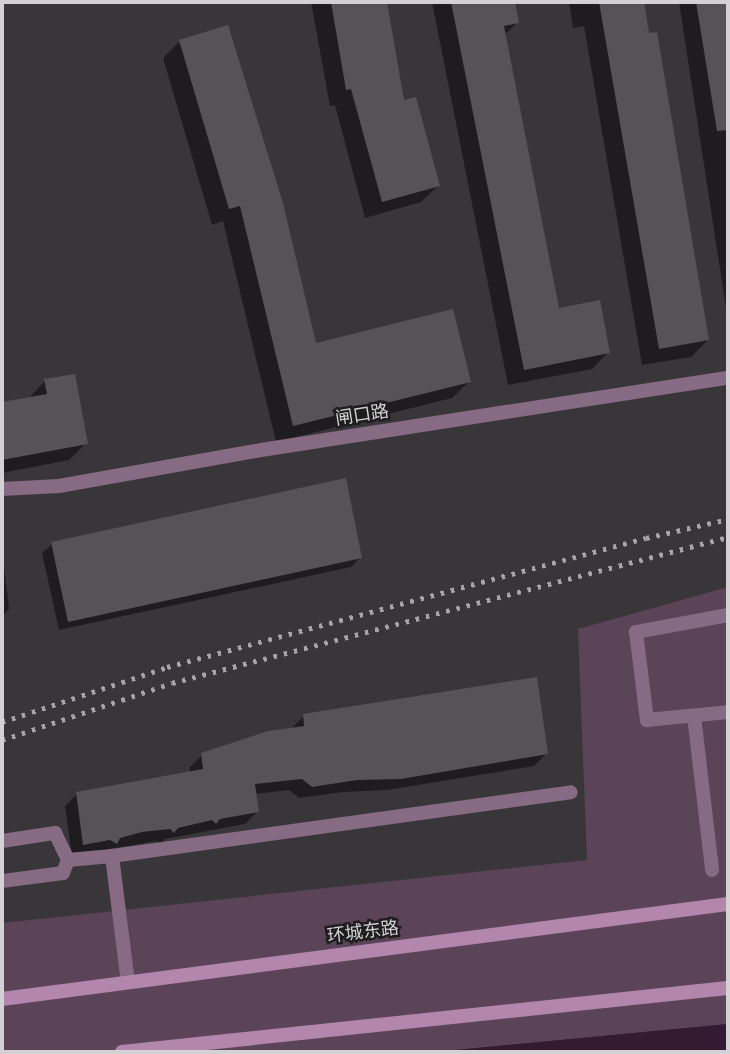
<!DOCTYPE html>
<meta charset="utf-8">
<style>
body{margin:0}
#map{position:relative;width:730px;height:1054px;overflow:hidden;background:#393639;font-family:"Nunito Sans","Noto Sans SC",sans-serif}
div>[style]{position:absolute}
.green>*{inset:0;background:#5b4358}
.water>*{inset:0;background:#341b31}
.shadow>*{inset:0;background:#0007}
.building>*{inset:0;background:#565356}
.lane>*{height:14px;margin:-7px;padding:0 7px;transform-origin:7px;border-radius:7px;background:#876a83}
.street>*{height:14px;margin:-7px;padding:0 7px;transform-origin:7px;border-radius:7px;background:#876a83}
.secondary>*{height:14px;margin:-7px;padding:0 7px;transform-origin:7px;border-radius:7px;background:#b386ad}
.rail>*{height:5px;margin-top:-2.5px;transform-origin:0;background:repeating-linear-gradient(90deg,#a6a4a6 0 3.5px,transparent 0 10.5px)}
span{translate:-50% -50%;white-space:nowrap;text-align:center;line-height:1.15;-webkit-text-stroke:5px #1f1e1f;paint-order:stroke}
.street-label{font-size:18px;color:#d3d1d3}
.frame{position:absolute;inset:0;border:4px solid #d3d1d3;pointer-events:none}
</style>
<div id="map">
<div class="green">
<i style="clip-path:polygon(728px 587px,728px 1024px,435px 1052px,2px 1052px,2px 923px,587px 860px,578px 629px)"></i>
</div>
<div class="water">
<i style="clip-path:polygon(728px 1024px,728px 1052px,435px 1052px)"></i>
</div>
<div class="shadow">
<i style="clip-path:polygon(311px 2px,385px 2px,403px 102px,438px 186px,421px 202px,365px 218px,335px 105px,330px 106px)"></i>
<i style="clip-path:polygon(432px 2px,513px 2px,517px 23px,504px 35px,557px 310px,608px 352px,592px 369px,508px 385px)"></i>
<i style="clip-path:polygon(569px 2px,642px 2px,708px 340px,691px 357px,642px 365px,584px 26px,573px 28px)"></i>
<i style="clip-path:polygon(679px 2px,728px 2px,728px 321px)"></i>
<i style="clip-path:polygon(179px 42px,315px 345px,469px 382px,452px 398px,276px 442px,223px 221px,212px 225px,163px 58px)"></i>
<i style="clip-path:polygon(45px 381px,86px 443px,69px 460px,2px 473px,2px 404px,28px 399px)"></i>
<i style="clip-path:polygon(52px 544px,361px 557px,351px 567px,59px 630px,42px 553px)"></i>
<i style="clip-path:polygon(2px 550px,9px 609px,2px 616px)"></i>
<i style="clip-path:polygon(304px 716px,546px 754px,534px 766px,387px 790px,343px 792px,299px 798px,289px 790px,255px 794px,257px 812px,245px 824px,165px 839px,160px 844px,157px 841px,109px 849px,103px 855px,72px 856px,65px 806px,77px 794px,190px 773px,190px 767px,202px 755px,292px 728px)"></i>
</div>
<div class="building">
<i style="clip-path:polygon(331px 2px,387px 2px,404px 100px,416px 97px,440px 186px,382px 202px,351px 89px,346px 90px)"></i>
<i style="clip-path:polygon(451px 2px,515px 2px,519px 23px,504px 26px,559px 308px,600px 300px,610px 353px,524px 370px)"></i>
<i style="clip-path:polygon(599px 2px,644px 2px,649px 33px,657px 32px,709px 340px,659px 349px)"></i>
<i style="clip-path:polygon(696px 2px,728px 2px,728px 130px,717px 131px)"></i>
<i style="clip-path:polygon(228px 25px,283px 203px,316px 343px,453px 309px,471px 382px,293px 426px,240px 206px,229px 209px,179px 40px)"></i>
<i style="clip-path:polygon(75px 374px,88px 444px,2px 460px,2px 402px,47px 394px,44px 379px)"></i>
<i style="clip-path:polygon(346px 478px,362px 558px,68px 622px,51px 542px)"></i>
<i style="clip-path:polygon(537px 677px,548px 754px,401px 779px,357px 780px,312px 787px,302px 779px,255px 784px,259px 812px,220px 819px,216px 824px,212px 820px,178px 828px,174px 833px,170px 829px,142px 832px,120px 838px,117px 844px,110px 840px,83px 845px,76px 792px,203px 769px,201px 753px,268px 731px,304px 726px,303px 714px)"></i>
</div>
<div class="lane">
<i style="left:2px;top:841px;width:54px;rotate:-8.6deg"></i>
<i style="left:55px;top:833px;width:30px;rotate:64deg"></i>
<i style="left:68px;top:860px;width:14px;rotate:111deg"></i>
<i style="left:63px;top:873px;width:62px;rotate:172.5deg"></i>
<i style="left:112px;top:856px;width:463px;rotate:-7.9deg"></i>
<i style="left:68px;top:860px;width:44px;rotate:-5.2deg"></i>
<i style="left:112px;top:856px;width:127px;rotate:82.8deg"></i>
</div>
<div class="street">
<i style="left:2px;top:489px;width:57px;rotate:-3deg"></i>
<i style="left:59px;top:486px;width:205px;rotate:-10.1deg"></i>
<i style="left:261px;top:450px;width:473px;rotate:-8.8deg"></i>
<i style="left:728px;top:615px;width:94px;rotate:169.5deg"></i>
<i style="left:636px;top:632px;width:89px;rotate:82.9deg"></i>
<i style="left:647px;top:720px;width:81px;rotate:-5.6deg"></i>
<i style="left:694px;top:716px;width:155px;rotate:83.3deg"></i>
</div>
<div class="secondary">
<i style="left:2px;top:999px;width:732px;rotate:-7.46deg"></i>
<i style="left:122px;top:1052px;width:609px;rotate:-6.03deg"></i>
</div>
<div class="rail">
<i style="left:2px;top:722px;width:174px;rotate:-18.4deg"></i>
<i style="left:167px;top:667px;width:496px;rotate:-15.1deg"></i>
<i style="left:646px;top:538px;width:84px;rotate:-13deg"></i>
<i style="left:2px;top:740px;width:179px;rotate:-18.5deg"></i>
<i style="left:172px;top:683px;width:575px;rotate:-14.71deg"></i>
</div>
<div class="street-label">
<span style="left:362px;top:415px;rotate:-9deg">闸口路</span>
<span style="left:363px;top:932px;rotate:-7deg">环城东路</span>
</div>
<div class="frame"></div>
</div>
